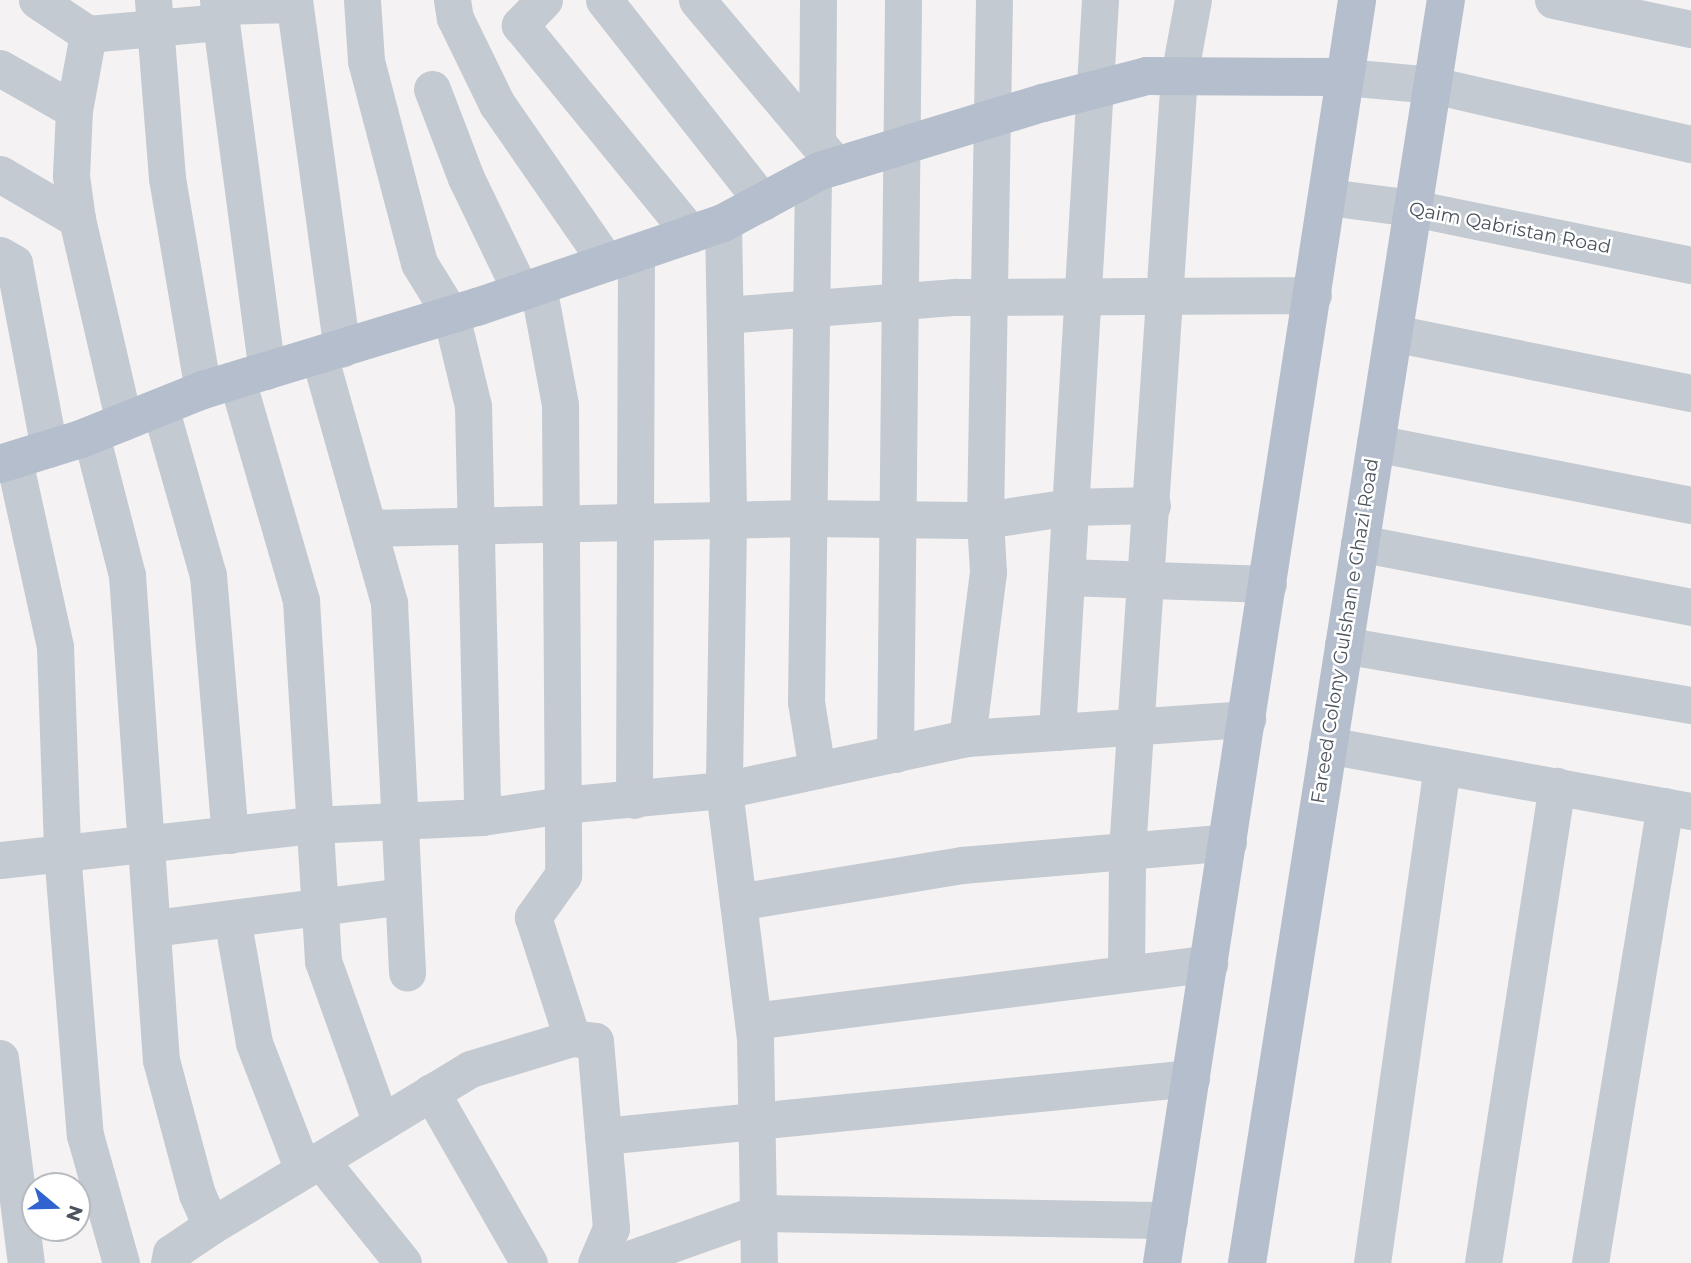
<!DOCTYPE html>
<style>
body{margin:0}
#map{position:relative;width:1691px;height:1263px;overflow:hidden;background:#f4f2f2;font-family:Montserrat,sans-serif}
div>[style]{position:absolute}
.minor>*{height:37px;margin:-18.5px;padding:0 18.5px;transform-origin:18.5px;border-radius:18.5px;background:#c4cad1}
.major>*{height:38px;margin:-19px;padding:0 19px;transform-origin:19px;border-radius:19px;background:#b5becc}
span{translate:-50% -50%;white-space:nowrap;text-align:center;line-height:1.15;-webkit-text-stroke:5px #fff;paint-order:stroke}
.street-label{font-size:19px;color:#4c535d}
.north{position:absolute;left:21px;top:1172px;width:70px;height:70px;box-sizing:border-box;background:#fff;border:2px solid #b7babe;border-radius:50%;rotate:109deg;font-size:19px;font-weight:700;line-height:28px;text-align:center;color:#4c535d}
.north::after{content:'';display:block;margin:auto;width:24px;height:32px;background:#3063cf;clip-path:polygon(50% 0,100% 100%,50% 72%,0 100%)}
</style>
<div id="map">
<div class="minor">
<i style="left:37px;top:0;width:61px;rotate:33.7deg"></i>
<i style="left:88px;top:34px;width:134px;rotate:-5.2deg"></i>
<i style="left:153px;top:0;width:179px;rotate:85.5deg"></i>
<i style="left:167px;top:178px;width:215px;rotate:80.4deg"></i>
<i style="left:218px;top:0;width:374px;rotate:82.5deg"></i>
<i style="left:294px;top:0;width:352px;rotate:82.2deg"></i>
<i style="left:362px;top:0;width:61px;rotate:86.2deg"></i>
<i style="left:366px;top:61px;width:209px;rotate:75.3deg"></i>
<i style="left:419px;top:263px;width:61px;rotate:58.4deg"></i>
<i style="left:451px;top:315px;width:94px;rotate:76.4deg"></i>
<i style="left:473px;top:406px;width:411px;rotate:88.7deg"></i>
<i style="left:452px;top:0;width:18px;rotate:81deg"></i>
<i style="left:455px;top:18px;width:96px;rotate:64deg"></i>
<i style="left:497px;top:104px;width:193px;rotate:55.3deg"></i>
<i style="left:544px;top:0;width:35px;rotate:134deg"></i>
<i style="left:520px;top:25px;width:270px;rotate:50.7deg"></i>
<i style="left:604px;top:0;width:257px;rotate:51.8deg"></i>
<i style="left:697px;top:0;width:217px;rotate:49.9deg"></i>
<i style="left:1553px;top:0;width:141px;rotate:11.9deg"></i>
<i style="left:219px;top:6px;width:75px;rotate:-1.5deg"></i>
<i style="left:88px;top:34px;width:77px;rotate:100.4deg"></i>
<i style="left:74px;top:110px;width:66px;rotate:92.6deg"></i>
<i style="left:71px;top:176px;width:43px;rotate:82.1deg"></i>
<i style="left:77px;top:219px;width:208px;rotate:77deg"></i>
<i style="left:0;top:68px;width:85px;rotate:29.6deg"></i>
<i style="left:1345px;top:77px;width:88px;rotate:5.2deg"></i>
<i style="left:1433px;top:85px;width:265px;rotate:12.9deg"></i>
<i style="left:432px;top:89px;width:95px;rotate:69.1deg"></i>
<i style="left:466px;top:178px;width:127px;rotate:64.2deg"></i>
<i style="left:817px;top:142px;width:142px;rotate:-89.6deg"></i>
<i style="left:0;top:174px;width:89px;rotate:30.3deg"></i>
<i style="left:813px;top:175px;width:527px;rotate:90.76deg"></i>
<i style="left:806px;top:702px;width:69px;rotate:80.8deg"></i>
<i style="left:1328px;top:197px;width:86px;rotate:7.4deg"></i>
<i style="left:1413px;top:208px;width:284px;rotate:11.6deg"></i>
<i style="left:723px;top:223px;width:300px;rotate:89deg"></i>
<i style="left:728px;top:523px;width:267px;rotate:90.9deg"></i>
<i style="left:724px;top:790px;width:251px;rotate:82.9deg"></i>
<i style="left:755px;top:1039px;width:224px;rotate:89deg"></i>
<i style="left:0;top:255px;width:16px;rotate:30deg"></i>
<i style="left:14px;top:263px;width:189px;rotate:79.3deg"></i>
<i style="left:538px;top:286px;width:121px;rotate:79.5deg"></i>
<i style="left:560px;top:405px;width:470px;rotate:89.6deg"></i>
<i style="left:563px;top:875px;width:52px;rotate:125.5deg"></i>
<i style="left:533px;top:917px;width:127px;rotate:72.1deg"></i>
<i style="left:572px;top:1038px;width:23px;rotate:7deg"></i>
<i style="left:595px;top:1041px;width:188px;rotate:85.1deg"></i>
<i style="left:611px;top:1228px;width:38px;rotate:113deg"></i>
<i style="left:725px;top:315px;width:231px;rotate:-4.5deg"></i>
<i style="left:955px;top:297px;width:358px;rotate:-0.3deg"></i>
<i style="left:1393px;top:333px;width:304px;rotate:11.4deg"></i>
<i style="left:319px;top:355px;width:258px;rotate:74.2deg"></i>
<i style="left:389px;top:603px;width:370px;rotate:87.2deg"></i>
<i style="left:237px;top:380px;width:230px;rotate:73.8deg"></i>
<i style="left:301px;top:601px;width:361px;rotate:86.5deg"></i>
<i style="left:323px;top:961px;width:172px;rotate:70.3deg"></i>
<i style="left:160px;top:407px;width:175px;rotate:74.1deg"></i>
<i style="left:208px;top:575px;width:261px;rotate:85.2deg"></i>
<i style="left:91px;top:435px;width:145px;rotate:75.6deg"></i>
<i style="left:127px;top:575px;width:486px;rotate:86deg"></i>
<i style="left:161px;top:1060px;width:139px;rotate:75deg"></i>
<i style="left:197px;top:1194px;width:35px;rotate:66deg"></i>
<i style="left:1375px;top:443px;width:322px;rotate:11.1deg"></i>
<i style="left:14px;top:460px;width:191px;rotate:77.6deg"></i>
<i style="left:55px;top:647px;width:205px;rotate:88deg"></i>
<i style="left:62px;top:852px;width:284px;rotate:85.4deg"></i>
<i style="left:85px;top:1135px;width:133px;rotate:74.3deg"></i>
<i style="left:368px;top:528px;width:441px;rotate:-1.3deg"></i>
<i style="left:809px;top:518px;width:176px;rotate:0.7deg"></i>
<i style="left:985px;top:520px;width:86px;rotate:-8.7deg"></i>
<i style="left:1070px;top:507px;width:82px;rotate:-1.4deg"></i>
<i style="left:1359px;top:543px;width:338px;rotate:10.9deg"></i>
<i style="left:1066px;top:577px;width:202px;rotate:2deg"></i>
<i style="left:1343px;top:645px;width:353px;rotate:9.8deg"></i>
<i style="left:1057px;top:732px;width:733px;rotate:-86.64deg"></i>
<i style="left:967px;top:738px;width:167px;rotate:-82.8deg"></i>
<i style="left:988px;top:572px;width:52px;rotate:-93.3deg"></i>
<i style="left:985px;top:520px;width:520px;rotate:-89.01deg"></i>
<i style="left:1327px;top:745px;width:370px;rotate:10.3deg"></i>
<i style="left:895px;top:754px;width:754px;rotate:-89.39deg"></i>
<i style="left:634px;top:800px;width:547px;rotate:-89.79deg"></i>
<i style="left:0;top:860px;width:314px;rotate:-6.4deg"></i>
<i style="left:312px;top:825px;width:170px;rotate:-2.7deg"></i>
<i style="left:482px;top:817px;width:81px;rotate:-8.5deg"></i>
<i style="left:562px;top:805px;width:163px;rotate:-5.3deg"></i>
<i style="left:724px;top:790px;width:249px;rotate:-12.1deg"></i>
<i style="left:967px;top:738px;width:281px;rotate:-3.9deg"></i>
<i style="left:738px;top:902px;width:227px;rotate:-9.4deg"></i>
<i style="left:962px;top:865px;width:267px;rotate:-4.9deg"></i>
<i style="left:232px;top:918px;width:127px;rotate:80deg"></i>
<i style="left:254px;top:1043px;width:136px;rotate:68.9deg"></i>
<i style="left:154px;top:928px;width:251px;rotate:-7.3deg"></i>
<i style="left:1126px;top:973px;width:123px;rotate:-89.5deg"></i>
<i style="left:1127px;top:850px;width:776px;rotate:-86.16deg"></i>
<i style="left:1179px;top:76px;width:77px;rotate:-79.6deg"></i>
<i style="left:753px;top:1021px;width:460px;rotate:-7.2deg"></i>
<i style="left:0;top:1058px;width:207px;rotate:82.8deg"></i>
<i style="left:431px;top:1092px;width:197px;rotate:60.2deg"></i>
<i style="left:603px;top:1136px;width:591px;rotate:-5.63deg"></i>
<i style="left:320px;top:1160px;width:132px;rotate:51.1deg"></i>
<i style="left:169px;top:1263px;width:10px;rotate:-79deg"></i>
<i style="left:171px;top:1253px;width:48px;rotate:-34deg"></i>
<i style="left:211px;top:1226px;width:303px;rotate:-31.2deg"></i>
<i style="left:470px;top:1069px;width:107px;rotate:-16.9deg"></i>
<i style="left:618px;top:1263px;width:150px;rotate:-19.5deg"></i>
<i style="left:759px;top:1213px;width:410px;rotate:1deg"></i>
<i style="left:1372px;top:1263px;width:502px;rotate:-81.98deg"></i>
<i style="left:1483px;top:1263px;width:483px;rotate:-81.2deg"></i>
<i style="left:1590px;top:1263px;width:463px;rotate:-80.7deg"></i>
</div>
<div class="major">
<i style="left:0;top:464px;width:85px;rotate:-17.2deg"></i>
<i style="left:81px;top:439px;width:131px;rotate:-21.9deg"></i>
<i style="left:203px;top:390px;width:286px;rotate:-16.9deg"></i>
<i style="left:477px;top:307px;width:226px;rotate:-18.8deg"></i>
<i style="left:691px;top:234px;width:34px;rotate:-19deg"></i>
<i style="left:723px;top:223px;width:110px;rotate:-28.2deg"></i>
<i style="left:820px;top:171px;width:233px;rotate:-17deg"></i>
<i style="left:1043px;top:103px;width:107px;rotate:-14.6deg"></i>
<i style="left:1147px;top:76px;width:198px;rotate:0.3deg"></i>
<i style="left:1162px;top:1263px;width:1278px;rotate:-81.22deg"></i>
<i style="left:1247px;top:1263px;width:1279px;rotate:-81.05deg"></i>
</div>
<div class="street-label">
<span style="left:1510px;top:228px;rotate:11deg">Qaim Qabristan Road</span>
<span style="left:1345px;top:631px;rotate:-81deg">Fareed Colony Gulshan e Ghazi Road</span>
</div>
<div class="north">N</div>
</div>
